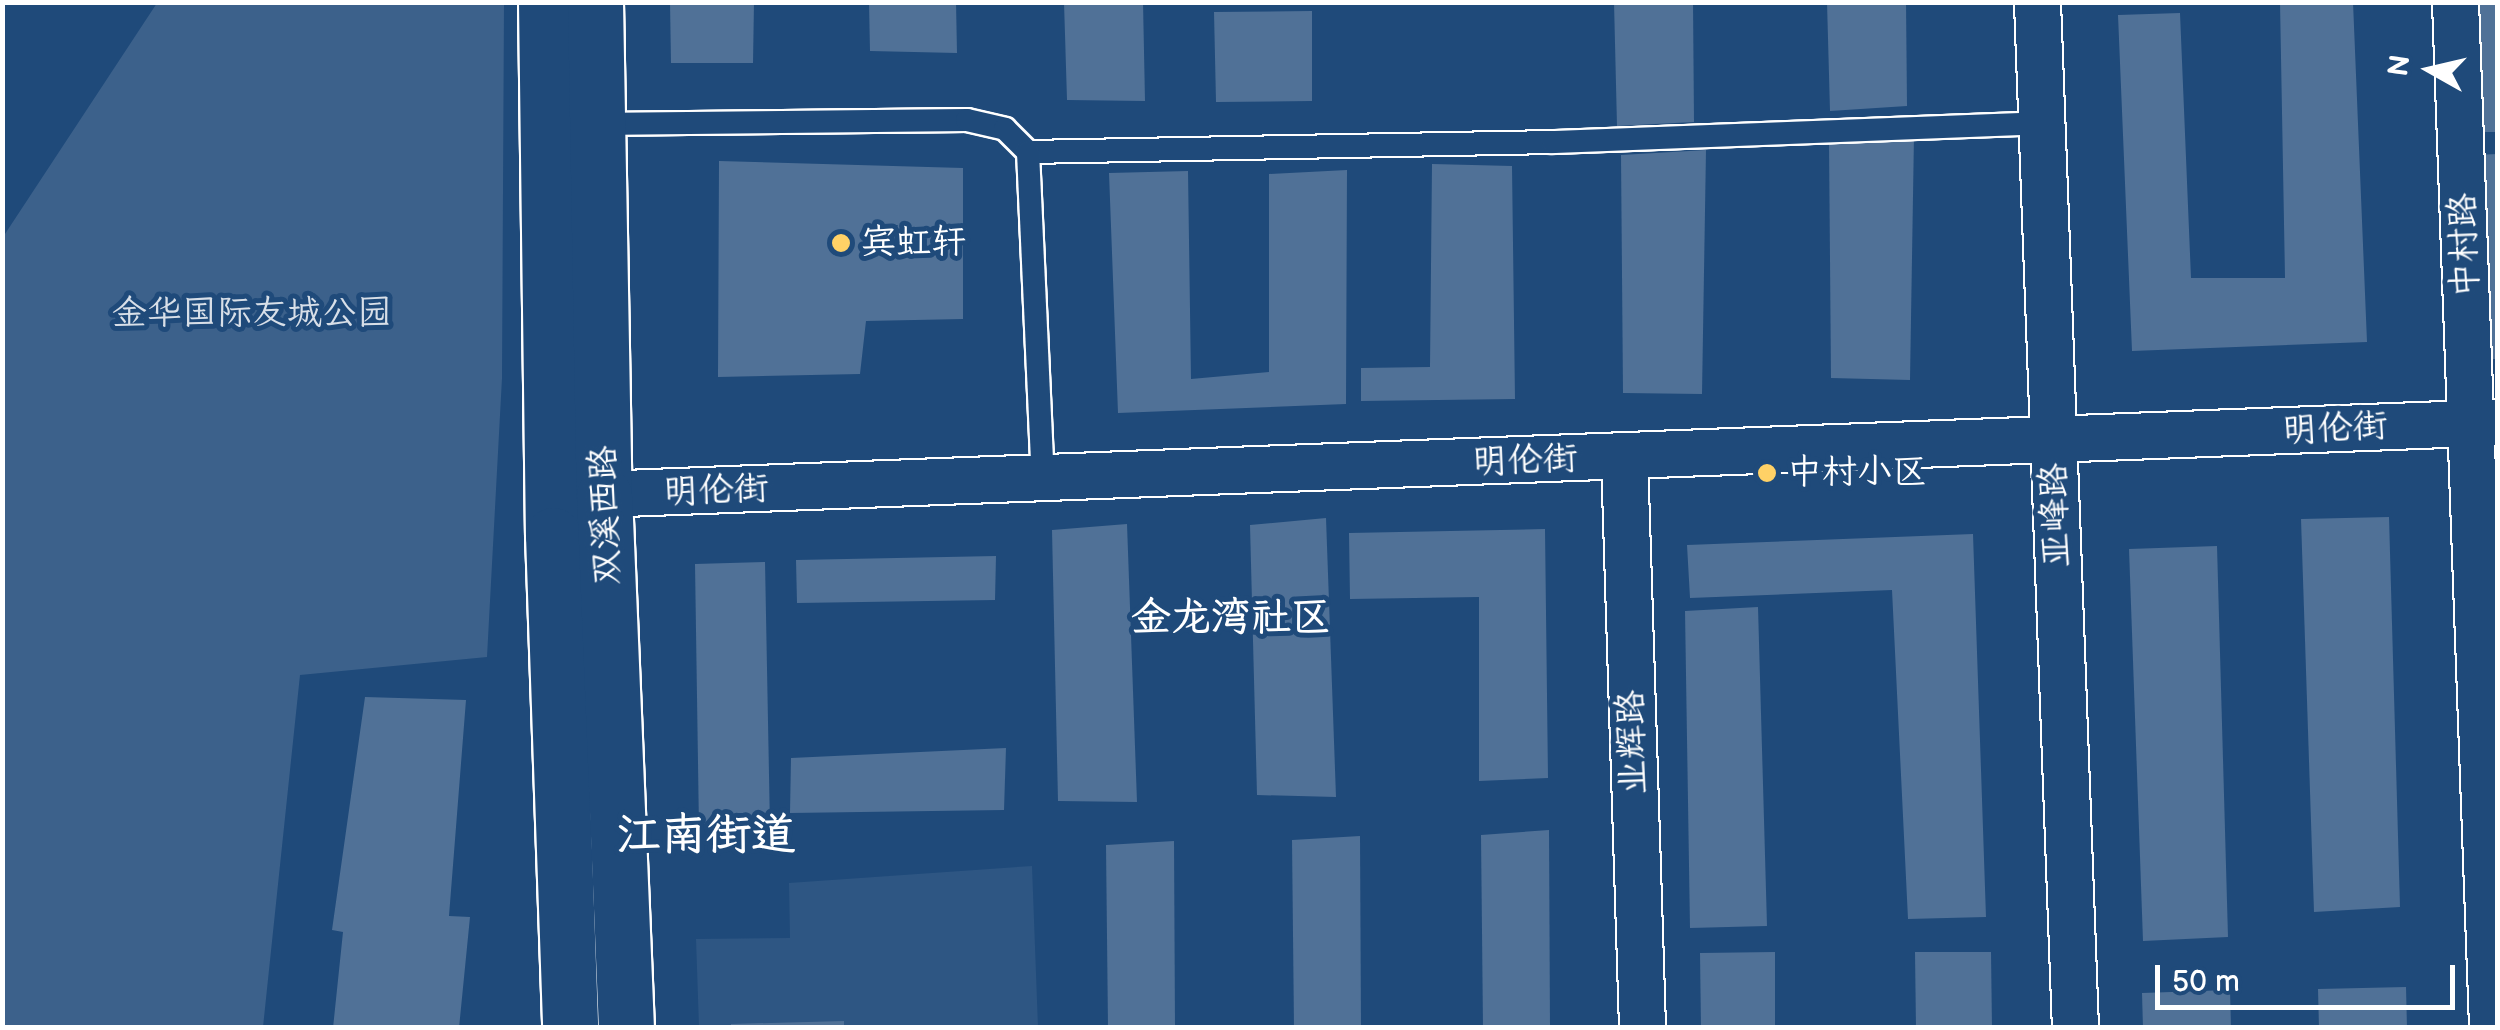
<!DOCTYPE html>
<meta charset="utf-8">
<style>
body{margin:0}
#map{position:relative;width:2500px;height:1030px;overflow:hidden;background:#1f4a7a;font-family:"Balsamiq Sans","LXGW WenKai TC",sans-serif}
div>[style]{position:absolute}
.built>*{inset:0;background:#2e5683}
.green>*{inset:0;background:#3c618b}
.building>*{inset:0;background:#507197}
.roads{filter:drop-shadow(2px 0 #fff) drop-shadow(-2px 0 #fff) drop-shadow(0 2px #fff) drop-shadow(0 -2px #fff)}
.lane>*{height:22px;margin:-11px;padding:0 11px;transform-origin:11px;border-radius:11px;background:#1f4a7a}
.street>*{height:45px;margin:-22.5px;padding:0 22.5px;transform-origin:22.5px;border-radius:22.5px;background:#1f4a7a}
.secondary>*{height:55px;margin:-27.5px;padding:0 27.5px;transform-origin:27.5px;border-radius:27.5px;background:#1f4a7a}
.dots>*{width:28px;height:28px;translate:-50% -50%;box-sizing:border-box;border:5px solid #1f4a7a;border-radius:50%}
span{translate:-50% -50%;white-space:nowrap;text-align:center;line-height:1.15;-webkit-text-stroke:10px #1f4a7a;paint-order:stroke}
.poi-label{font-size:35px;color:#fff}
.left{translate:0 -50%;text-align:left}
.street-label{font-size:35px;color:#fff}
.park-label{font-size:35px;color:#d8dfe8}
.quarter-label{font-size:40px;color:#fff;font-weight:700}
.district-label{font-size:45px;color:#fff;font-weight:700}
.frame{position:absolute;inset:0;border:5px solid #fff;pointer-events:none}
.north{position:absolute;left:2380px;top:20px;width:100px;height:100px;-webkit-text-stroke:8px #1f4a7a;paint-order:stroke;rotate:278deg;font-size:28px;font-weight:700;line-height:40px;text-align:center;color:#fff}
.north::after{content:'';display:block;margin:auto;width:35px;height:45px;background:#fff;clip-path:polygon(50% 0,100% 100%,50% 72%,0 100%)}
.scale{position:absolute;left:2155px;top:965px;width:300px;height:45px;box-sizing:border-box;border:5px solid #fff;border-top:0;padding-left:12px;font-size:30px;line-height:35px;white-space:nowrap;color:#fff;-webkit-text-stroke:8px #1f4a7a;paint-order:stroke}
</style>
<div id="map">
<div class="built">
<i style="clip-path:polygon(1032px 866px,1038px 1027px,699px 1027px,696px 939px,790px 938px,789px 883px)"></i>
</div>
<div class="green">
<i style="clip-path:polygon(157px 3px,504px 3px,502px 378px,487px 657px,300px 675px,263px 1027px,3px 1027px,3px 237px)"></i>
</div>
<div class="building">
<i style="clip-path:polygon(670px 2px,754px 2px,753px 63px,671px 63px)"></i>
<i style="clip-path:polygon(869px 2px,956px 2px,957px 53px,870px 51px)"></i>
<i style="clip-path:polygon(1064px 2px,1143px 2px,1145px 101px,1067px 100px)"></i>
<i style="clip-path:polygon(1614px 2px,1693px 2px,1694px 122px,1617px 126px)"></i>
<i style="clip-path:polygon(1827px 2px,1906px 2px,1907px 106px,1830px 111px)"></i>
<i style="clip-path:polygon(2280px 2px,2353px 2px,2367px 342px,2132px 351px,2118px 15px,2180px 13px,2191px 278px,2285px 278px)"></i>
<i style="clip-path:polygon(2467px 2px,2498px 2px,2498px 132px,2476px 132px)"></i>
<i style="clip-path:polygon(1312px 11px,1312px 101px,1216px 102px,1214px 12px)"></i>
<i style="clip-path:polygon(1914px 135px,1910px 380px,1831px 378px,1829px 140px)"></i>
<i style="clip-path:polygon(1706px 150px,1702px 394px,1623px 393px,1621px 155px)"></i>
<i style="clip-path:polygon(2498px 154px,2498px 359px,2479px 359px,2474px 155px)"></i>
<i style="clip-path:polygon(719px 161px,963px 168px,963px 319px,866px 321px,860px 374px,718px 377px)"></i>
<i style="clip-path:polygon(1432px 164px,1512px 166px,1515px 399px,1361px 401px,1361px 368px,1430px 367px)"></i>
<i style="clip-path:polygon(1347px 170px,1346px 404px,1118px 413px,1109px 173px,1188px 171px,1191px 379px,1269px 372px,1269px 174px)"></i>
<i style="clip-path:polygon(2389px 517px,2400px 907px,2314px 912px,2301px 519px)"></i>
<i style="clip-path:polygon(1326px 518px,1336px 797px,1257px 795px,1250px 525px)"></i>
<i style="clip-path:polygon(1127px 524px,1137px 802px,1058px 801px,1052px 530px)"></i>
<i style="clip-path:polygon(1545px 529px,1548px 778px,1479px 781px,1479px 597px,1350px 599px,1349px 533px)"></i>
<i style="clip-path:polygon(1973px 534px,1986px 917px,1908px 919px,1892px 590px,1690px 598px,1687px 545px)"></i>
<i style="clip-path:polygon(2217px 546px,2228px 937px,2143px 941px,2129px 549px)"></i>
<i style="clip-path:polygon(996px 556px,995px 600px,797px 603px,796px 560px)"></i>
<i style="clip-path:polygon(765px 562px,770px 828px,699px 829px,695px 564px)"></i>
<i style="clip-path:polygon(1758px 607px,1767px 926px,1690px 928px,1685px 611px)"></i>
<i style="clip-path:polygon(365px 697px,466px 700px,449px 916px,470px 917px,459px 1028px,333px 1028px,343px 932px,332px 930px)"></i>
<i style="clip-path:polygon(1006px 748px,1004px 810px,790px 813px,791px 758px)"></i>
<i style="clip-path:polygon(1549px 830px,1550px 1028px,1483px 1028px,1481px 835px)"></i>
<i style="clip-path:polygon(1360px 836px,1361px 1028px,1294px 1028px,1292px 840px)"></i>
<i style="clip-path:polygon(1174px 841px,1175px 1028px,1108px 1028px,1106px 845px)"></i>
<i style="clip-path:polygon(1775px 952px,1775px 1028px,1701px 1028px,1700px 953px)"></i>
<i style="clip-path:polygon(1915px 952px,1991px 952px,1992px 1028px,1916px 1028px)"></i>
<i style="clip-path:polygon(2406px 987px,2407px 1028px,2319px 1028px,2318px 989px)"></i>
<i style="clip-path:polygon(2230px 990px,2231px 1028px,2143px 1028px,2142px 993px)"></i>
<i style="clip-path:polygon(844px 1021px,844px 1028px,731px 1028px,731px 1024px)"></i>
</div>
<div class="roads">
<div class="lane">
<i style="left:596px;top:124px;width:371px;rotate:-0.6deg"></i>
<i style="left:967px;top:120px;width:39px;rotate:13deg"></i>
<i style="left:1005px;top:129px;width:33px;rotate:45deg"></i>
<i style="left:1028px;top:152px;width:525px;rotate:-1.09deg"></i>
<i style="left:1553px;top:142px;width:489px;rotate:-2.2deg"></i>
<i style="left:1028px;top:152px;width:327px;rotate:87.4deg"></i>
</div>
<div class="street">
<i style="left:2037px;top:2px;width:1027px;rotate:87.88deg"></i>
<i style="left:2455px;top:2px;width:1027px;rotate:87.93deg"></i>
<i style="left:1624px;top:457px;width:571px;rotate:88.19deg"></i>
<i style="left:571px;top:495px;width:1928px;rotate:-2.17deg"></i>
</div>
<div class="secondary">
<i style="left:546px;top:2px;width:533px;rotate:89.25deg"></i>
<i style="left:553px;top:535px;width:493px;rotate:88deg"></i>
<i style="left:595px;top:2px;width:493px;rotate:89deg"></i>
<i style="left:604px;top:495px;width:533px;rotate:87.64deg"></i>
</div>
</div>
<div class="dots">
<i style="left:841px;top:243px;background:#ffd166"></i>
<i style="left:1767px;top:473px;background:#ffd166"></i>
</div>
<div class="poi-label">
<span class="left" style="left:861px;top:243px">宾虹轩</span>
<span class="left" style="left:1787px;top:473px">中村小区</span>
</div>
<div class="street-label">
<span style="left:2465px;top:245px;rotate:-92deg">中村路</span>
<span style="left:2335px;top:429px;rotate:-3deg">明伦街</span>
<span style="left:1525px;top:461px;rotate:-2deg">明伦街</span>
<span style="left:716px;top:491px;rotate:-2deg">明伦街</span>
<span style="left:606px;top:515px;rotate:-92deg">双溪西路</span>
<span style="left:2056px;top:515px;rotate:-92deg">亚峰路</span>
<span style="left:1633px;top:742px;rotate:-92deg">业辉路</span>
</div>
<div class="park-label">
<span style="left:252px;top:314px">金华国际友城公园</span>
</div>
<div class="quarter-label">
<span style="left:1231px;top:618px">金龙湾社区</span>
</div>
<div class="district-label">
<span style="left:706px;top:836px">江南街道</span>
</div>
<div class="frame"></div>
<div class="north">N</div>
<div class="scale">50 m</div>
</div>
